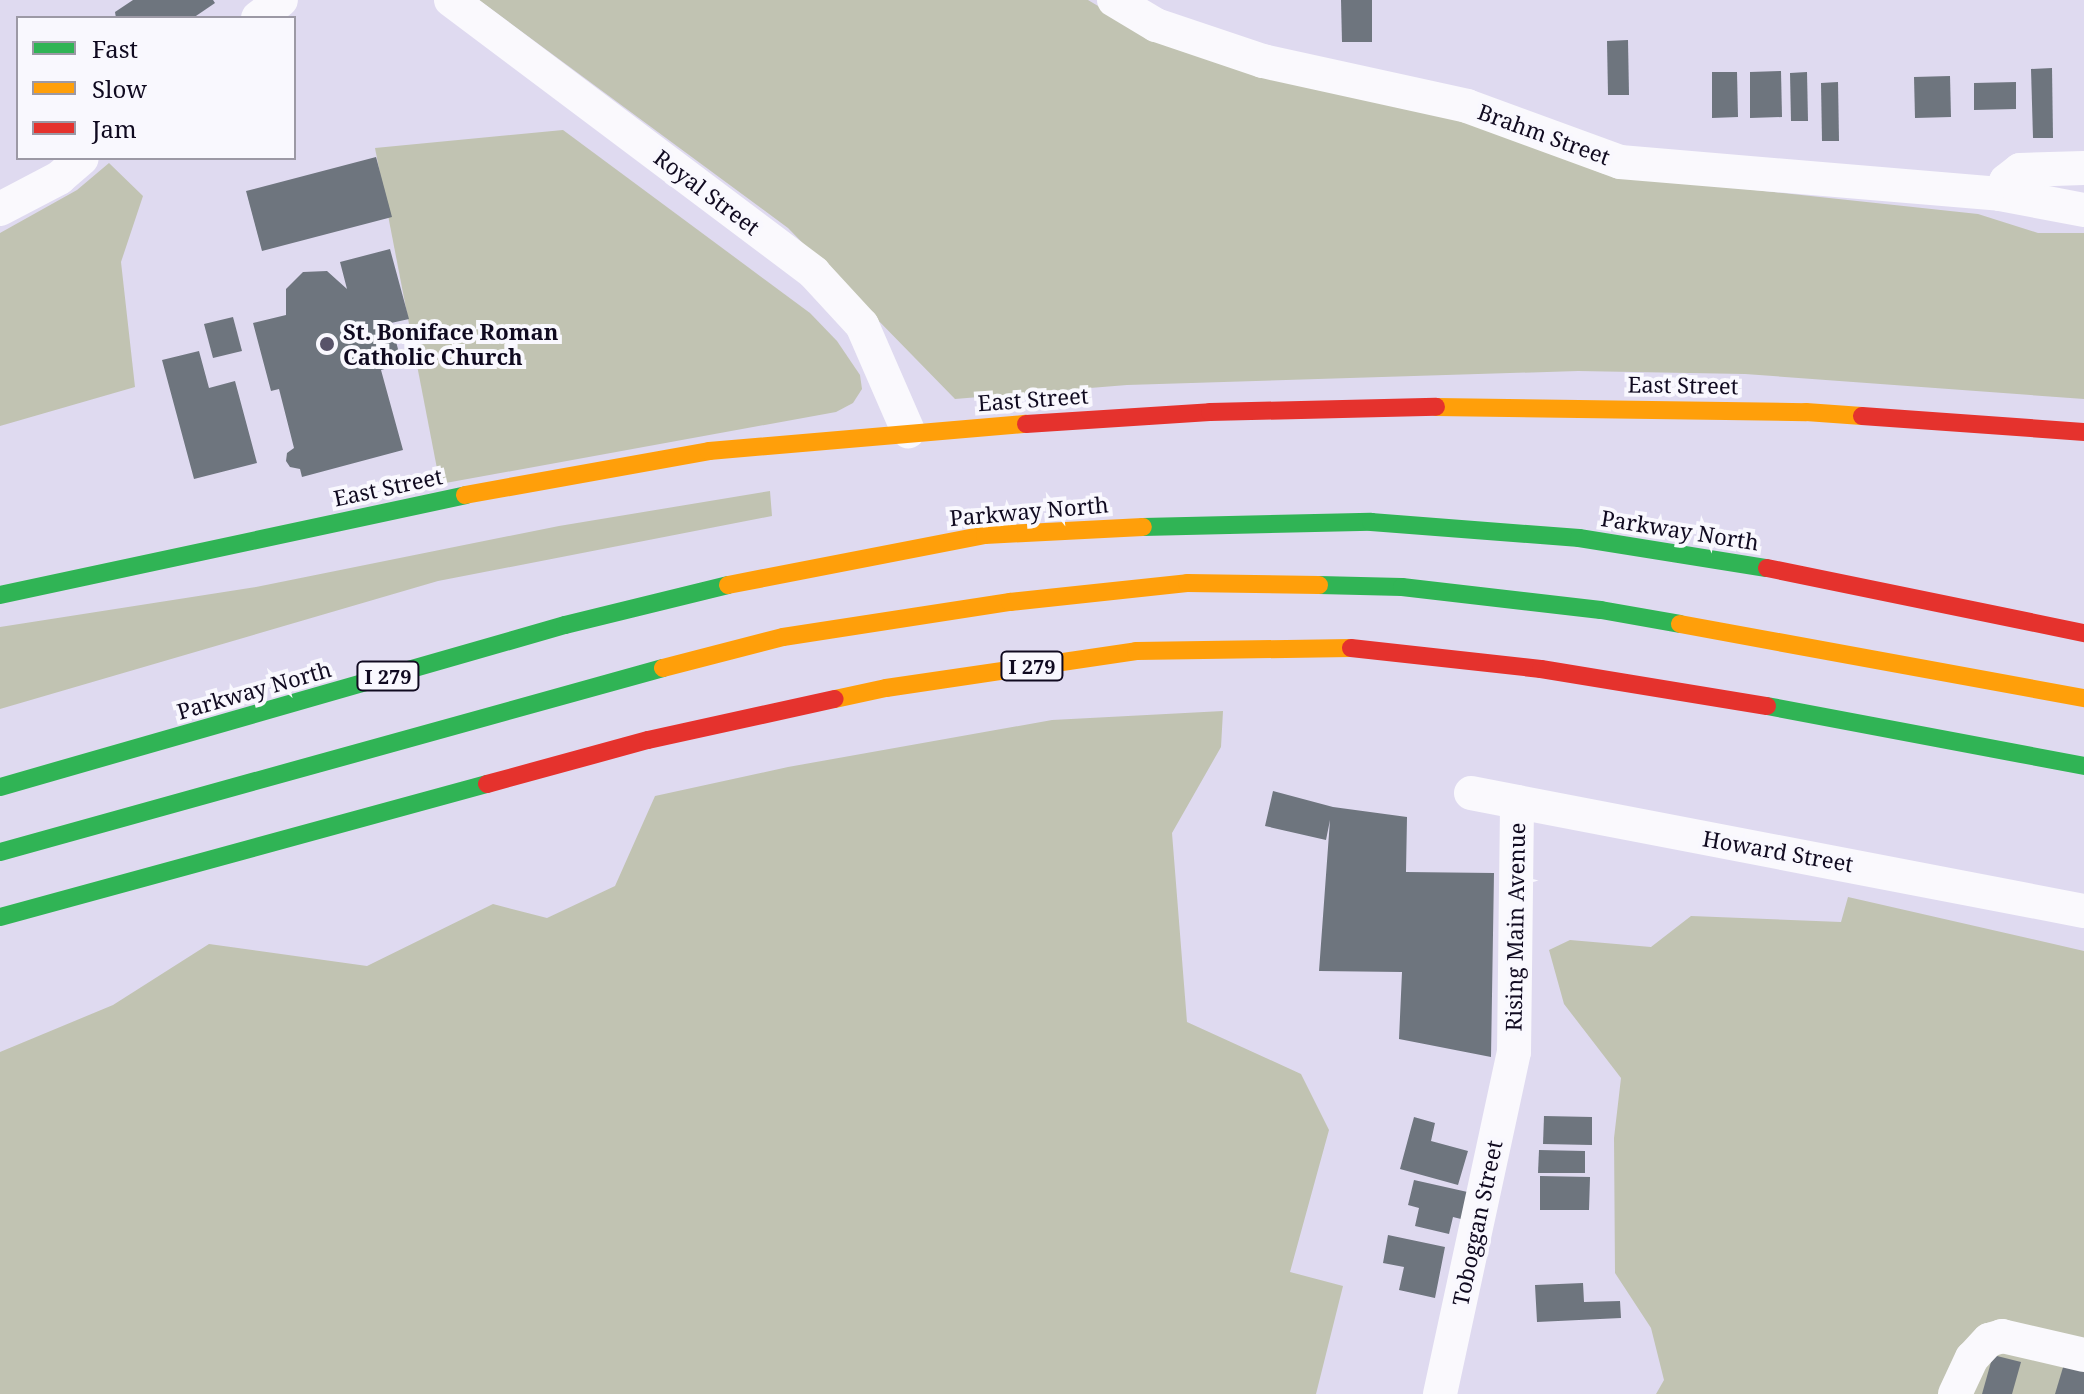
<!DOCTYPE html>
<style>
body{margin:0}
#map{position:relative;width:2084px;height:1394px;overflow:hidden;background:#dfdaf0;font-family:"Noto Serif",serif}
div>[style]{position:absolute}
.green>*{inset:0;background:#c1c3b2}
.building>*{inset:0;background:#6e757e}
.street>*{height:34px;margin:-17px;padding:0 17px;transform-origin:17px;border-radius:17px;background:#faf9fd}
.fast>*{height:18px;margin:-9px;padding:0 9px;transform-origin:9px;border-radius:9px;background:#30b455}
.slow>*{height:18px;margin:-9px;padding:0 9px;transform-origin:9px;border-radius:9px;background:#ff9f0a}
.jam>*{height:18px;margin:-9px;padding:0 9px;transform-origin:9px;border-radius:9px;background:#e5322d}
.dots>*{width:22px;height:22px;translate:-50% -50%;box-sizing:border-box;border:4px solid #f9f8fe;border-radius:50%}
span{translate:-50% -50%;white-space:nowrap;text-align:center;line-height:1.15;-webkit-text-stroke:8px #f9f8fe;paint-order:stroke}
.shield-label span{padding:2px 6px;background:#f9f8fe;border:2px solid;border-radius:6px;-webkit-text-stroke-width:0}
.shield-label{font-size:20px;color:#100a20;font-weight:700}
.street-label{font-size:22px;color:#100a20}
.poi-label{font-size:22px;color:#100a20;font-weight:700}
.left{translate:0 -50%;text-align:left}
.legend{position:absolute;left:16px;top:16px;width:280px;height:144px;box-sizing:border-box;background:#f9f8fe;border:2px solid #9c99a5;margin:0;padding:10px 14px;list-style:none;font-size:24px;color:#100a20}
.legend li{display:flex;align-items:center;gap:16px;height:40px}
.legend b{width:40px;border:2px solid #9c99a5}
</style>
<div id="map">
<div class="green">
<i style="clip-path:polygon(479px 0,1088px 0,1150px 37px,1468px 121px,1604px 174px,1978px 214px,2038px 233px,2084px 233px,2084px 399px,1745px 374px,1578px 371px,1127px 385px,955px 399px,788px 228px)"></i>
<i style="clip-path:polygon(563px 130px,810px 313px,837px 341px,860px 375px,862px 389px,853px 403px,836px 412px,440px 484px,375px 148px)"></i>
<i style="clip-path:polygon(109px 163px,143px 196px,121px 262px,135px 387px,0 426px,0 233px,77px 190px)"></i>
<i style="clip-path:polygon(770px 491px,772px 516px,438px 581px,0 709px,0 627px,256px 587px,559px 526px)"></i>
<i style="clip-path:polygon(1223px 711px,1221px 747px,1172px 833px,1187px 1022px,1301px 1074px,1329px 1130px,1290px 1272px,1343px 1286px,1316px 1394px,0 1394px,0 1052px,113px 1005px,209px 944px,367px 966px,493px 904px,547px 918px,615px 886px,655px 796px,788px 767px,1052px 720px)"></i>
<i style="clip-path:polygon(1848px 897px,2084px 951px,2084px 1394px,1656px 1394px,1664px 1380px,1651px 1328px,1615px 1273px,1614px 1138px,1621px 1078px,1564px 1004px,1549px 950px,1570px 940px,1651px 947px,1691px 916px,1841px 922px)"></i>
</div>
<div class="building">
<i style="clip-path:polygon(133px 0,213px 0,215px 3px,193px 18px,116px 18px,115px 12px)"></i>
<i style="clip-path:polygon(1341px 0,1372px 0,1372px 42px,1342px 42px)"></i>
<i style="clip-path:polygon(1628px 40px,1629px 95px,1608px 95px,1607px 41px)"></i>
<i style="clip-path:polygon(2052px 68px,2053px 138px,2033px 138px,2031px 69px)"></i>
<i style="clip-path:polygon(1781px 71px,1782px 117px,1750px 118px,1750px 72px)"></i>
<i style="clip-path:polygon(1712px 72px,1737px 72px,1738px 117px,1712px 118px)"></i>
<i style="clip-path:polygon(1807px 72px,1808px 121px,1791px 121px,1790px 73px)"></i>
<i style="clip-path:polygon(1950px 76px,1951px 117px,1915px 118px,1914px 77px)"></i>
<i style="clip-path:polygon(1838px 82px,1839px 141px,1822px 141px,1821px 83px)"></i>
<i style="clip-path:polygon(2016px 82px,2016px 109px,1974px 110px,1974px 83px)"></i>
<i style="clip-path:polygon(376px 157px,392px 217px,262px 251px,246px 191px)"></i>
<i style="clip-path:polygon(390px 249px,409px 319px,391px 323px,402px 364px,381px 370px,403px 450px,302px 477px,300px 469px,290px 467px,286px 461px,287px 453px,294px 448px,279px 389px,271px 391px,253px 323px,286px 315px,286px 289px,303px 272px,327px 271px,347px 289px,340px 262px)"></i>
<i style="clip-path:polygon(233px 317px,242px 351px,213px 358px,204px 324px)"></i>
<i style="clip-path:polygon(199px 351px,209px 388px,235px 381px,257px 463px,194px 479px,162px 360px)"></i>
<i style="clip-path:polygon(1273px 791px,1333px 807px,1407px 817px,1406px 872px,1494px 873px,1491px 1057px,1399px 1039px,1402px 972px,1319px 971px,1330px 820px,1326px 840px,1265px 826px)"></i>
<i style="clip-path:polygon(1544px 1116px,1592px 1117px,1592px 1145px,1543px 1144px)"></i>
<i style="clip-path:polygon(1414px 1117px,1435px 1123px,1431px 1141px,1468px 1151px,1458px 1185px,1400px 1169px)"></i>
<i style="clip-path:polygon(1539px 1150px,1585px 1151px,1585px 1173px,1538px 1173px)"></i>
<i style="clip-path:polygon(1540px 1176px,1590px 1177px,1589px 1210px,1540px 1210px)"></i>
<i style="clip-path:polygon(1414px 1180px,1472px 1193px,1465px 1220px,1453px 1217px,1449px 1234px,1415px 1226px,1419px 1208px,1408px 1205px)"></i>
<i style="clip-path:polygon(1388px 1235px,1445px 1247px,1435px 1298px,1399px 1290px,1404px 1267px,1383px 1263px)"></i>
<i style="clip-path:polygon(1583px 1283px,1584px 1302px,1620px 1301px,1621px 1318px,1537px 1322px,1535px 1285px)"></i>
<i style="clip-path:polygon(1993px 1355px,2021px 1362px,2012px 1394px,1982px 1394px)"></i>
<i style="clip-path:polygon(2064px 1364px,2084px 1369px,2084px 1394px,2055px 1394px)"></i>
</div>
<div class="street">
<i style="left:451px;top:0;width:454px;rotate:36.9deg"></i>
<i style="left:814px;top:273px;width:71px;rotate:47.3deg"></i>
<i style="left:862px;top:325px;width:116px;rotate:66.5deg"></i>
<i style="left:1114px;top:0;width:49px;rotate:30.8deg"></i>
<i style="left:1156px;top:25px;width:113px;rotate:18.6deg"></i>
<i style="left:1263px;top:61px;width:209px;rotate:12.4deg"></i>
<i style="left:1467px;top:106px;width:163px;rotate:20.1deg"></i>
<i style="left:1620px;top:162px;width:381px;rotate:4.8deg"></i>
<i style="left:2000px;top:194px;width:86px;rotate:10.8deg"></i>
<i style="left:258px;top:18px;width:29px;rotate:-38deg"></i>
<i style="left:2000px;top:194px;width:14px;rotate:-65deg"></i>
<i style="left:2006px;top:181px;width:18px;rotate:-38deg"></i>
<i style="left:2020px;top:170px;width:64px;rotate:-1.8deg"></i>
<i style="left:0;top:209px;width:67px;rotate:-27.7deg"></i>
<i style="left:59px;top:178px;width:30px;rotate:-41deg"></i>
<i style="left:1471px;top:793px;width:624px;rotate:10.9deg"></i>
<i style="left:1440px;top:1394px;width:350px;rotate:-77.8deg"></i>
<i style="left:1514px;top:1052px;width:250px;rotate:-89.3deg"></i>
<i style="left:1955px;top:1394px;width:40px;rotate:-65deg"></i>
<i style="left:1972px;top:1358px;width:25px;rotate:-47deg"></i>
<i style="left:1989px;top:1340px;width:14px;rotate:-17deg"></i>
<i style="left:2002px;top:1336px;width:84px;rotate:13deg"></i>
</div>
<div class="fast">
<i style="left:1143px;top:527px;width:228px;rotate:-1.3deg"></i>
<i style="left:1371px;top:522px;width:209px;rotate:4.4deg"></i>
<i style="left:1579px;top:538px;width:190px;rotate:9.1deg"></i>
<i style="left:1319px;top:585px;width:83px;rotate:1.4deg"></i>
<i style="left:1402px;top:587px;width:200px;rotate:6.6deg"></i>
<i style="left:1601px;top:610px;width:80px;rotate:10deg"></i>
<i style="left:0;top:595px;width:476px;rotate:-12.1deg"></i>
<i style="left:1767px;top:706px;width:323px;rotate:10.7deg"></i>
<i style="left:0;top:787px;width:588px;rotate:-16deg"></i>
<i style="left:565px;top:625px;width:168px;rotate:-13.8deg"></i>
<i style="left:0;top:852px;width:688px;rotate:-15.51deg"></i>
<i style="left:0;top:917px;width:505px;rotate:-15.28deg"></i>
</div>
<div class="slow">
<i style="left:1436px;top:407px;width:370px;rotate:0.8deg"></i>
<i style="left:1806px;top:412px;width:56px;rotate:4.1deg"></i>
<i style="left:465px;top:495px;width:248px;rotate:-10.2deg"></i>
<i style="left:709px;top:451px;width:318px;rotate:-4.9deg"></i>
<i style="left:728px;top:585px;width:262px;rotate:-11deg"></i>
<i style="left:985px;top:535px;width:158px;rotate:-2.9deg"></i>
<i style="left:1680px;top:624px;width:411px;rotate:10.4deg"></i>
<i style="left:663px;top:668px;width:124px;rotate:-14.5deg"></i>
<i style="left:783px;top:637px;width:230px;rotate:-8.8deg"></i>
<i style="left:1010px;top:602px;width:178px;rotate:-6.1deg"></i>
<i style="left:1187px;top:583px;width:132px;rotate:0.9deg"></i>
<i style="left:835px;top:699px;width:52px;rotate:-12.2deg"></i>
<i style="left:886px;top:688px;width:253px;rotate:-8.4deg"></i>
<i style="left:1136px;top:651px;width:215px;rotate:-0.8deg"></i>
</div>
<div class="jam">
<i style="left:1862px;top:416px;width:223px;rotate:4.1deg"></i>
<i style="left:1026px;top:424px;width:184px;rotate:-3.7deg"></i>
<i style="left:1210px;top:412px;width:226px;rotate:-1.3deg"></i>
<i style="left:1767px;top:568px;width:324px;rotate:11.6deg"></i>
<i style="left:1351px;top:648px;width:191px;rotate:6.3deg"></i>
<i style="left:1541px;top:669px;width:229px;rotate:9.3deg"></i>
<i style="left:487px;top:784px;width:167px;rotate:-15.3deg"></i>
<i style="left:648px;top:740px;width:191px;rotate:-12.4deg"></i>
</div>
<div class="dots">
<i style="left:327px;top:344px;background:#585369"></i>
</div>
<div class="shield-label">
<span style="left:1032px;top:666px">I 279</span>
<span style="left:388px;top:676px">I 279</span>
</div>
<div class="street-label">
<span style="left:1544px;top:134px;rotate:20deg">Brahm Street</span>
<span style="left:707px;top:192px;rotate:37deg">Royal Street</span>
<span style="left:1683px;top:385px;rotate:1deg">East Street</span>
<span style="left:1033px;top:399px;rotate:-4deg">East Street</span>
<span style="left:388px;top:487px;rotate:-12deg">East Street</span>
<span style="left:1029px;top:511px;rotate:-5deg">Parkway North</span>
<span style="left:1680px;top:530px;rotate:9deg">Parkway North</span>
<span style="left:254px;top:690px;rotate:-16deg">Parkway North</span>
<span style="left:1778px;top:851px;rotate:10deg">Howard Street</span>
<span style="left:1515px;top:927px;rotate:-89deg">Rising Main Avenue</span>
<span style="left:1477px;top:1223px;rotate:-78deg">Toboggan Street</span>
</div>
<div class="poi-label">
<span class="left" style="left:343px;top:344px">St. Boniface Roman<br>Catholic Church</span>
</div>
<ul class="legend">
<li><b style="height:10px;background:#30b455"></b>Fast</li>
<li><b style="height:10px;background:#ff9f0a"></b>Slow</li>
<li><b style="height:10px;background:#e5322d"></b>Jam</li>
</ul>
</div>
